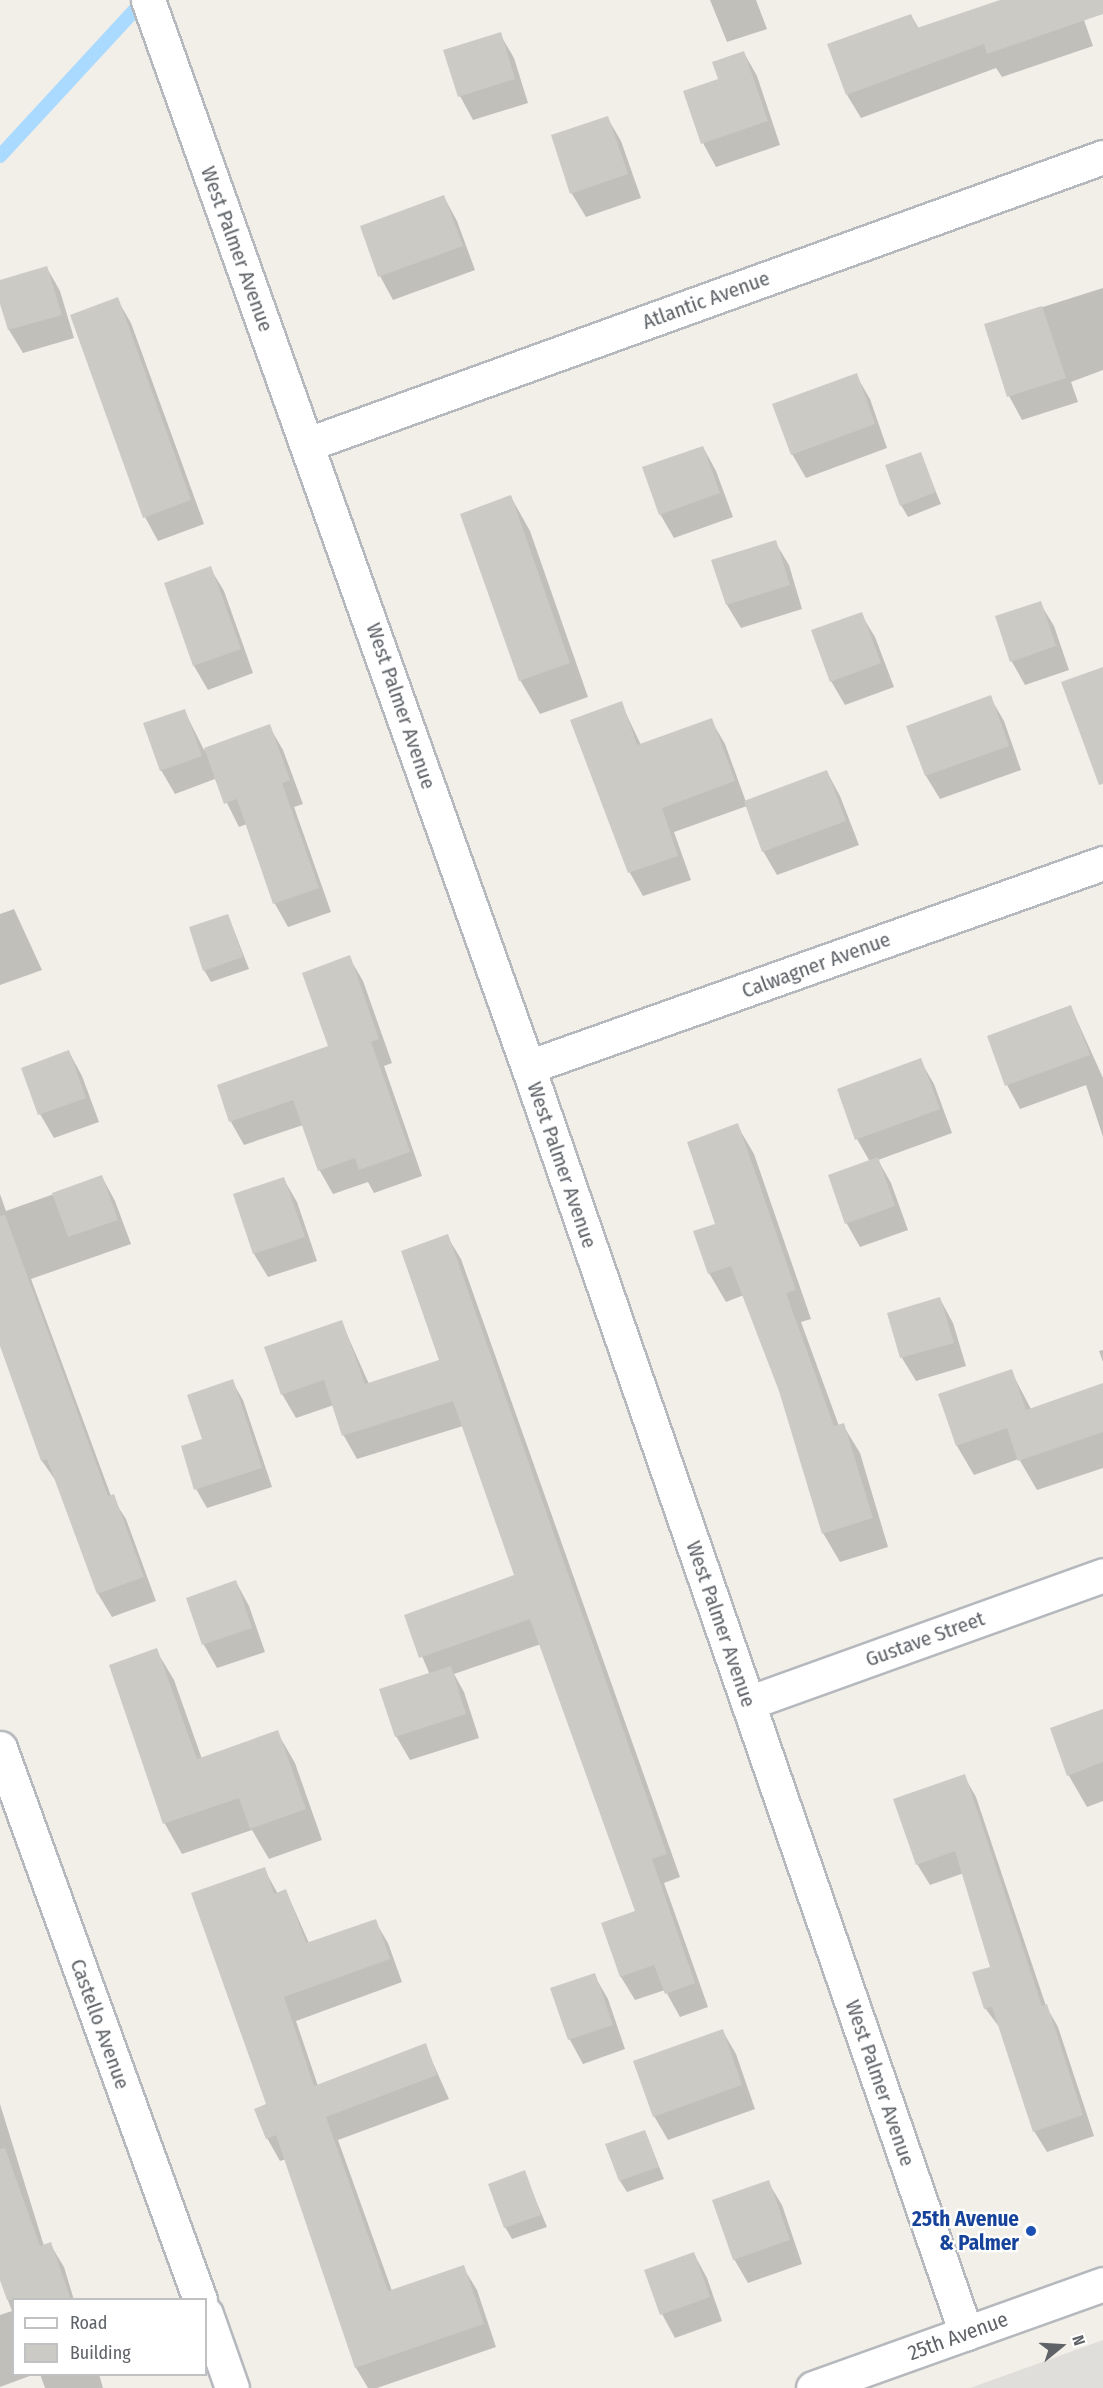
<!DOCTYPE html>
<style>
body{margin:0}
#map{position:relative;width:1103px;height:2388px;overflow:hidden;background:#f1efe8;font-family:"Fira Sans Condensed",sans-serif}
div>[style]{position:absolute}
.industrial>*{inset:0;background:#e0deda}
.shadow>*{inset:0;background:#0003}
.stream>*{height:14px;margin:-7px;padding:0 7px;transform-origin:7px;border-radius:7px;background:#aadaff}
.building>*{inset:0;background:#cccac5}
.roads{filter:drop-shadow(2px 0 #b5b8bc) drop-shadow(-2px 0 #b5b8bc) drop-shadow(0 2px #b5b8bc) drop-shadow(0 -2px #b5b8bc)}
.street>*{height:33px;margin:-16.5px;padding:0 16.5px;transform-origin:16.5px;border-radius:16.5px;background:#fff}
.secondary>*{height:33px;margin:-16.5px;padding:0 16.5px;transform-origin:16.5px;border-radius:16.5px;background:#fff}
.dots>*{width:16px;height:16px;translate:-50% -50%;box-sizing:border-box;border:3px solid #fff;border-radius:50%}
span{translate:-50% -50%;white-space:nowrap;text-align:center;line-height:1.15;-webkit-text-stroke:4.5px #fff;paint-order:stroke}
.street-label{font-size:21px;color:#5f6368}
.transit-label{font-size:21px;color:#164399;font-weight:700}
.right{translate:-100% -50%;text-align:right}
.legend{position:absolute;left:12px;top:2298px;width:195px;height:78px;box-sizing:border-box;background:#fff;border:2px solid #bfc1c3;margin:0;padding:8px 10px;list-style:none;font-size:18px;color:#5f6368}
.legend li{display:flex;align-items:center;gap:12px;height:30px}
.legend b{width:30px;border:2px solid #bfc1c3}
.north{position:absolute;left:1031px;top:2316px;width:60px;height:60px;-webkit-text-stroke:4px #fff;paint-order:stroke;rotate:72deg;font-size:16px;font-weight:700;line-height:24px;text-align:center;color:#5f6368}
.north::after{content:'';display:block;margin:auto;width:21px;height:27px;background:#5f6368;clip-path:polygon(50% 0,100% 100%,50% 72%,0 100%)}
</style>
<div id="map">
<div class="industrial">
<i style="clip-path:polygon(1103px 2340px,1103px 2388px,970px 2388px)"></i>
</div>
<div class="shadow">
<i style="clip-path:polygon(710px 0,756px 0,767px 29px,727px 42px)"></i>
<i style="clip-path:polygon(1005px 0,1077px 0,1093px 46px,1002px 77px,996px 68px,861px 118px,847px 95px,911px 15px,919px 29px)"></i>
<i style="clip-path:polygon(500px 34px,514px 58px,528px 103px,473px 120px,460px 96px)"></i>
<i style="clip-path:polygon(744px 53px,757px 76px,780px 145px,716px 167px,703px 143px)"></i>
<i style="clip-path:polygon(607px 117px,621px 141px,641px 198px,586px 217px,572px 194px,552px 136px)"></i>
<i style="clip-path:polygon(444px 197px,457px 221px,475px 270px,393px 300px,380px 276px)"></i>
<i style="clip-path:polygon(47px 268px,60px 291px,74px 338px,23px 353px,9px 330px,0 298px,0 281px)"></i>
<i style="clip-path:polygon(1103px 288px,1103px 370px,1071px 382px,1078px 402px,1022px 420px,1009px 396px,986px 325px)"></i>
<i style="clip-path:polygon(117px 299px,131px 323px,204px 524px,158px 541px,145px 517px)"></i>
<i style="clip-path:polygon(856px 375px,870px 399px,887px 448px,806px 478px,792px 454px)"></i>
<i style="clip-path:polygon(703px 447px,716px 471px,733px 517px,674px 538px,660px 514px)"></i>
<i style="clip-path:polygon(920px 454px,941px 504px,908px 517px,901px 505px)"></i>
<i style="clip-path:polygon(511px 497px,530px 531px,588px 697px,540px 714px,520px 680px)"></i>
<i style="clip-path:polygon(775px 542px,789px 565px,802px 609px,741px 628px,727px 605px,713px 561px)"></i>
<i style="clip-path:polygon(210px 568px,224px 591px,253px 673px,208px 690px,194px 666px,165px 584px)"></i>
<i style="clip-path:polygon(1040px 603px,1054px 626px,1069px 670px,1025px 685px,1012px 662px,997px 617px)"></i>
<i style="clip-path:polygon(861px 614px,875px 637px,894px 687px,845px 705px,831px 681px)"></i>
<i style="clip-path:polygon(990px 697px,1004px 721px,1021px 770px,940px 799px,926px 776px,908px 727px)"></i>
<i style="clip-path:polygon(621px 703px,641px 745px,711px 720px,725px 744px,746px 802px,827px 772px,840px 796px,859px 845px,777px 875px,763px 851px,747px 806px,674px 832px,691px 880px,643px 896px,630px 873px,572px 720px)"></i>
<i style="clip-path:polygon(184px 710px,204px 750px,269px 726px,283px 750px,303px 804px,294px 807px,331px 912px,288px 927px,275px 904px,247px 824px,239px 827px,215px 779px,175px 794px,161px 770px)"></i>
<i style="clip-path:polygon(14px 909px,42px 970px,0 985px,0 914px)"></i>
<i style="clip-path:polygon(228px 915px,249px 969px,211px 982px,204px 970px)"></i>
<i style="clip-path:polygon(349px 957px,363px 981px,392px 1063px,384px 1066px,422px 1176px,374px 1193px,368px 1182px,333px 1194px,320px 1171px,303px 1125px,244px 1145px,231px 1122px,218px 1086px,330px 1047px)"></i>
<i style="clip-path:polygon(1071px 1007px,1103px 1078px,1103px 1137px,1086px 1085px,1020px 1109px,1007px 1085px)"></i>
<i style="clip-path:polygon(69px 1052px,82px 1076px,99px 1122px,54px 1138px,40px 1114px)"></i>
<i style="clip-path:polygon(920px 1060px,934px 1084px,952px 1133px,878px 1160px,891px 1183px,908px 1230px,860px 1247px,847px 1224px,830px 1176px,870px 1162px,857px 1139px)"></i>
<i style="clip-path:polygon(737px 1125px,754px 1154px,811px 1319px,801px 1322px,839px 1426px,843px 1425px,860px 1453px,888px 1547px,840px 1562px,823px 1533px,780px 1390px,744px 1295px,726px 1302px,709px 1273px)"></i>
<i style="clip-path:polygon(102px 1177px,115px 1201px,131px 1244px,31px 1279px,111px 1496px,126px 1519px,156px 1601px,112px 1617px,98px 1594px,58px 1484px,42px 1461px,0 1343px,0 1194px,6px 1211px)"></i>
<i style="clip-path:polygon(283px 1178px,297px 1202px,317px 1261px,268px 1277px,254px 1254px,235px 1195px)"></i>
<i style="clip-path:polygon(447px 1236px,461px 1259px,680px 1877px,664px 1883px,708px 2007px,680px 2017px,665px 1990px,635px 2000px,621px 1977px,603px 1924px,637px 1912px,541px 1644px,454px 1674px,464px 1692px,479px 1738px,410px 1760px,396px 1736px,430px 1675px,405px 1616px,516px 1576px,463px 1426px,357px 1459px,344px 1436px,334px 1405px,296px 1418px,282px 1394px,341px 1321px,369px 1384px,441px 1361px)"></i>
<i style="clip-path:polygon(940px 1299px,953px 1323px,966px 1366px,916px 1381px,902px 1358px,888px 1314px)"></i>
<i style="clip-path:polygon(1103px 1350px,1103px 1362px,1099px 1351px)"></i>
<i style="clip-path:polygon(1011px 1371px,1031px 1409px,1103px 1385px,1103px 1468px,1037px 1490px,1019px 1459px,974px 1475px,957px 1446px,940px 1395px)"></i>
<i style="clip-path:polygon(232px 1381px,243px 1400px,272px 1487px,207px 1508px,196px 1489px)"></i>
<i style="clip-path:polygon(236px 1582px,249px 1606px,265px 1652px,217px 1668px,204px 1645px,188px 1599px)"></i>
<i style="clip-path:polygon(156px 1650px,174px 1680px,202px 1759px,277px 1732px,295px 1763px,322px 1840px,269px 1859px,252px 1830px,182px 1854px,165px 1824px,111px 1666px)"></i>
<i style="clip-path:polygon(1103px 1711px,1103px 1801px,1087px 1807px,1069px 1776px,1052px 1729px)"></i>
<i style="clip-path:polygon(964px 1776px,976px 1797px,1046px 2006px,1058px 2027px,1094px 2136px,1047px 2152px,1034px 2131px,1000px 2028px,985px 2008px,992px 1967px,964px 1873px,930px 1885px,917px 1864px)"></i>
<i style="clip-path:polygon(264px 1869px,278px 1894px,286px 1891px,309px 1943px,375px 1921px,388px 1943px,402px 1982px,296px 2021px,318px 2086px,425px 2045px,449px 2099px,338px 2140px,392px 2291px,463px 2267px,477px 2290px,496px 2347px,377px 2388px,368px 2388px,356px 2368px,286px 2159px,280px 2161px,267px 2138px)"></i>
<i style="clip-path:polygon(594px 1975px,608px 1999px,625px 2049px,583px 2064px,570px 2040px,552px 1989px)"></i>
<i style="clip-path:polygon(722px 2030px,736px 2054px,755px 2109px,668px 2140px,654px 2116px)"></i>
<i style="clip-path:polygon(0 2104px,44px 2246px,50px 2244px,64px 2267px,74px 2300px,14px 2300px,14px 2374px,35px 2374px,0 2387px,0 2315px,12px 2311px,0 2279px)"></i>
<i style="clip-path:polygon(645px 2131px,664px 2179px,627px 2192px,620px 2181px)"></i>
<i style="clip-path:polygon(524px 2172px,547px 2227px,512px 2239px,505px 2227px)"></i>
<i style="clip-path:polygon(768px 2182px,782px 2205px,802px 2264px,748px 2283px,734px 2259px)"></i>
<i style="clip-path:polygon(694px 2254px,707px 2278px,722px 2321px,675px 2338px,662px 2314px)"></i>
<i style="clip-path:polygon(40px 2374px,99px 2374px,103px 2388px,45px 2388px)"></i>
</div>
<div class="stream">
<i style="left:0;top:156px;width:212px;rotate:-47.3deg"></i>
</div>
<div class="building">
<i style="clip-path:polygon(1000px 0,1103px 0,1103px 14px,987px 54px,984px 44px,846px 95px,827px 44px,911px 14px,917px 28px)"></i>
<i style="clip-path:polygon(501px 32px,515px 79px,458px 97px,443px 50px)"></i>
<i style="clip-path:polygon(744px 51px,768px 121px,701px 144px,683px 91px,718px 79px,712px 62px)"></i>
<i style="clip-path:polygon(608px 116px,628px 174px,570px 194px,551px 135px)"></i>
<i style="clip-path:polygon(444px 195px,463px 246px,378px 277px,360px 226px)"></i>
<i style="clip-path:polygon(47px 266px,62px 315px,8px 330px,0 304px,0 280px)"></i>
<i style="clip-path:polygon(118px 297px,191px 500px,143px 518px,70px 315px)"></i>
<i style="clip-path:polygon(1042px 306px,1066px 378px,1007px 397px,984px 324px)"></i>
<i style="clip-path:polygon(857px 373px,875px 424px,791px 455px,772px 404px)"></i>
<i style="clip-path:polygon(703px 446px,720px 493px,659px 515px,642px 467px)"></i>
<i style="clip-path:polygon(921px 452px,936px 492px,900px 506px,885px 465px)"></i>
<i style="clip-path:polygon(511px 495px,570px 663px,519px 681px,460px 514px)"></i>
<i style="clip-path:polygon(776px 540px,790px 585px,726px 605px,711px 560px)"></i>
<i style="clip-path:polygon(211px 566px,241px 649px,193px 666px,164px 583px)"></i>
<i style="clip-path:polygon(1041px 601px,1056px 646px,1010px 662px,995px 616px)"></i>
<i style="clip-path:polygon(862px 612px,881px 663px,830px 682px,811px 630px)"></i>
<i style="clip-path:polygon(1103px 667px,1103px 784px,1099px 785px,1061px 682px)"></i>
<i style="clip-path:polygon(991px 695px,1009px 746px,925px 776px,906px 726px)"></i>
<i style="clip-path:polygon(622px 701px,637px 745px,712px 718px,735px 781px,662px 808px,678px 856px,628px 873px,570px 720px)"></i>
<i style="clip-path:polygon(185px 709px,202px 756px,160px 771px,143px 723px)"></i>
<i style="clip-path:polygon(270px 724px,290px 780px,282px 783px,319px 888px,273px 904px,237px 799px,224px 804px,204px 748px)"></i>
<i style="clip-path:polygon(827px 770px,846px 821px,762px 852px,744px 801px)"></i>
<i style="clip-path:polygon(228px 914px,243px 957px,203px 971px,189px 927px)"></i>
<i style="clip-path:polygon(350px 955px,379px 1039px,371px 1042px,410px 1152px,359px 1170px,355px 1158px,318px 1171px,293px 1100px,229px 1122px,217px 1085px,328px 1046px,302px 973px)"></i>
<i style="clip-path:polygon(1071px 1005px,1090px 1055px,1005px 1086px,987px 1036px)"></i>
<i style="clip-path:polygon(69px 1050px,86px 1098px,38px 1115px,21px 1068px)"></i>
<i style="clip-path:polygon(921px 1058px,940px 1109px,855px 1140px,837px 1089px)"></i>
<i style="clip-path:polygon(738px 1123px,796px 1290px,786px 1293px,834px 1426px,844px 1423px,873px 1518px,822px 1534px,779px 1391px,731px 1266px,708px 1274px,693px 1231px,715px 1224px,687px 1142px)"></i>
<i style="clip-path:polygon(878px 1157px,895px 1206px,845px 1224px,828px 1175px)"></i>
<i style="clip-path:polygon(102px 1175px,118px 1220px,68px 1237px,52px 1193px)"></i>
<i style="clip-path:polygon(284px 1177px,305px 1237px,253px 1254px,233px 1194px)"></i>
<i style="clip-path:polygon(5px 1215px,108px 1496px,114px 1494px,144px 1577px,97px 1594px,47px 1459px,41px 1461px,0 1346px,0 1216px)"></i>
<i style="clip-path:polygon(448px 1234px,667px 1854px,652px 1859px,695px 1983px,665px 1994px,654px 1965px,620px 1977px,601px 1923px,635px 1911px,530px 1619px,419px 1658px,404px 1615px,514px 1575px,453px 1401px,342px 1436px,324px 1380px,281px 1395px,264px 1347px,342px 1320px,365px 1384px,439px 1360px,401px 1251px)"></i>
<i style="clip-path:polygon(940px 1297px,954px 1343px,900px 1358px,887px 1313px)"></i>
<i style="clip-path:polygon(1012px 1369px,1026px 1410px,1103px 1383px,1103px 1432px,1018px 1461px,1007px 1428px,956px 1446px,938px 1394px)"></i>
<i style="clip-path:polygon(233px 1379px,262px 1468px,194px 1490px,181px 1446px,202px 1439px,187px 1395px)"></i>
<i style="clip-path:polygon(236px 1580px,252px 1628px,202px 1645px,186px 1598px)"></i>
<i style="clip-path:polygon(157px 1648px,197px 1759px,278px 1730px,306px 1809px,250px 1829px,239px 1798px,163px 1824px,109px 1665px)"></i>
<i style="clip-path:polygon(451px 1666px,466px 1714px,395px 1737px,379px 1689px)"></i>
<i style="clip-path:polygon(1103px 1709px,1103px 1762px,1067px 1776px,1050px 1728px)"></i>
<i style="clip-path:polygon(965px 1774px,1042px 2006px,1047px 2004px,1083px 2115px,1033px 2132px,992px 2007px,984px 2009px,972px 1972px,990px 1967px,955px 1851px,916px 1865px,893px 1799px)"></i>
<i style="clip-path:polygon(265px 1867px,274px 1894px,286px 1889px,306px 1943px,376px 1919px,390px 1959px,284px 1997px,314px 2086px,426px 2043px,437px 2075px,326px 2117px,388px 2291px,464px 2265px,484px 2324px,355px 2368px,276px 2135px,266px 2139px,254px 2109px,266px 2104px,191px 1893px)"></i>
<i style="clip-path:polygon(595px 1973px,613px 2025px,568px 2040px,550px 1988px)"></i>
<i style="clip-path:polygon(723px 2029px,742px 2085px,653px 2117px,633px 2061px)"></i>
<i style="clip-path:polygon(645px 2130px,659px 2167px,619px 2181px,605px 2144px)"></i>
<i style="clip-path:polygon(5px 2148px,40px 2246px,51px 2242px,71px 2300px,7px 2300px,0 2280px,0 2149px)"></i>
<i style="clip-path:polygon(525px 2170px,541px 2215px,504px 2228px,488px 2184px)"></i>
<i style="clip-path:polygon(769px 2180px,790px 2240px,733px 2260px,712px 2200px)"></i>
<i style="clip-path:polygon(694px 2252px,710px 2297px,660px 2315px,644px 2270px)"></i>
</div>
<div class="roads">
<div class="street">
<i style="left:148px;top:0;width:1133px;rotate:70.4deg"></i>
<i style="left:528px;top:1067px;width:1340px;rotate:70.92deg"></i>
<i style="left:308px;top:444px;width:845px;rotate:-19.85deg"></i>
<i style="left:528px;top:1067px;width:610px;rotate:-19.53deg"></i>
<i style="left:748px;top:1703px;width:377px;rotate:-19.8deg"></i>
<i style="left:0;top:1748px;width:587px;rotate:70.08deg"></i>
<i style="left:206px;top:2314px;width:78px;rotate:70.6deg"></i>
</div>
<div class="secondary">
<i style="left:813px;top:2388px;width:308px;rotate:-19.7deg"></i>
</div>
</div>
<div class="dots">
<i style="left:1031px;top:2231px;background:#1a4fb4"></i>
</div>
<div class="street-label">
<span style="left:237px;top:249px;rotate:70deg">West Palmer Avenue</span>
<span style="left:706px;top:300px;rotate:-20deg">Atlantic Avenue</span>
<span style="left:401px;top:706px;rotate:71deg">West Palmer Avenue</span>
<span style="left:816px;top:965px;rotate:-20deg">Calwagner Avenue</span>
<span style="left:562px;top:1165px;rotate:71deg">West Palmer Avenue</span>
<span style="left:721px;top:1624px;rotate:71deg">West Palmer Avenue</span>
<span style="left:925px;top:1639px;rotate:-20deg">Gustave Street</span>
<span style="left:100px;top:2024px;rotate:70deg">Castello Avenue</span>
<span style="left:880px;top:2083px;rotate:71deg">West Palmer Avenue</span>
<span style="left:958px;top:2336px;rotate:-20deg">25th Avenue</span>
</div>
<div class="transit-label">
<span class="right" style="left:1019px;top:2231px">25th Avenue<br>&amp; Palmer</span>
</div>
<ul class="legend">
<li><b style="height:8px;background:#fff"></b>Road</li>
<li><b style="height:16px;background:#cccac5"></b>Building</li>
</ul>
<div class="north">N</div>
</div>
